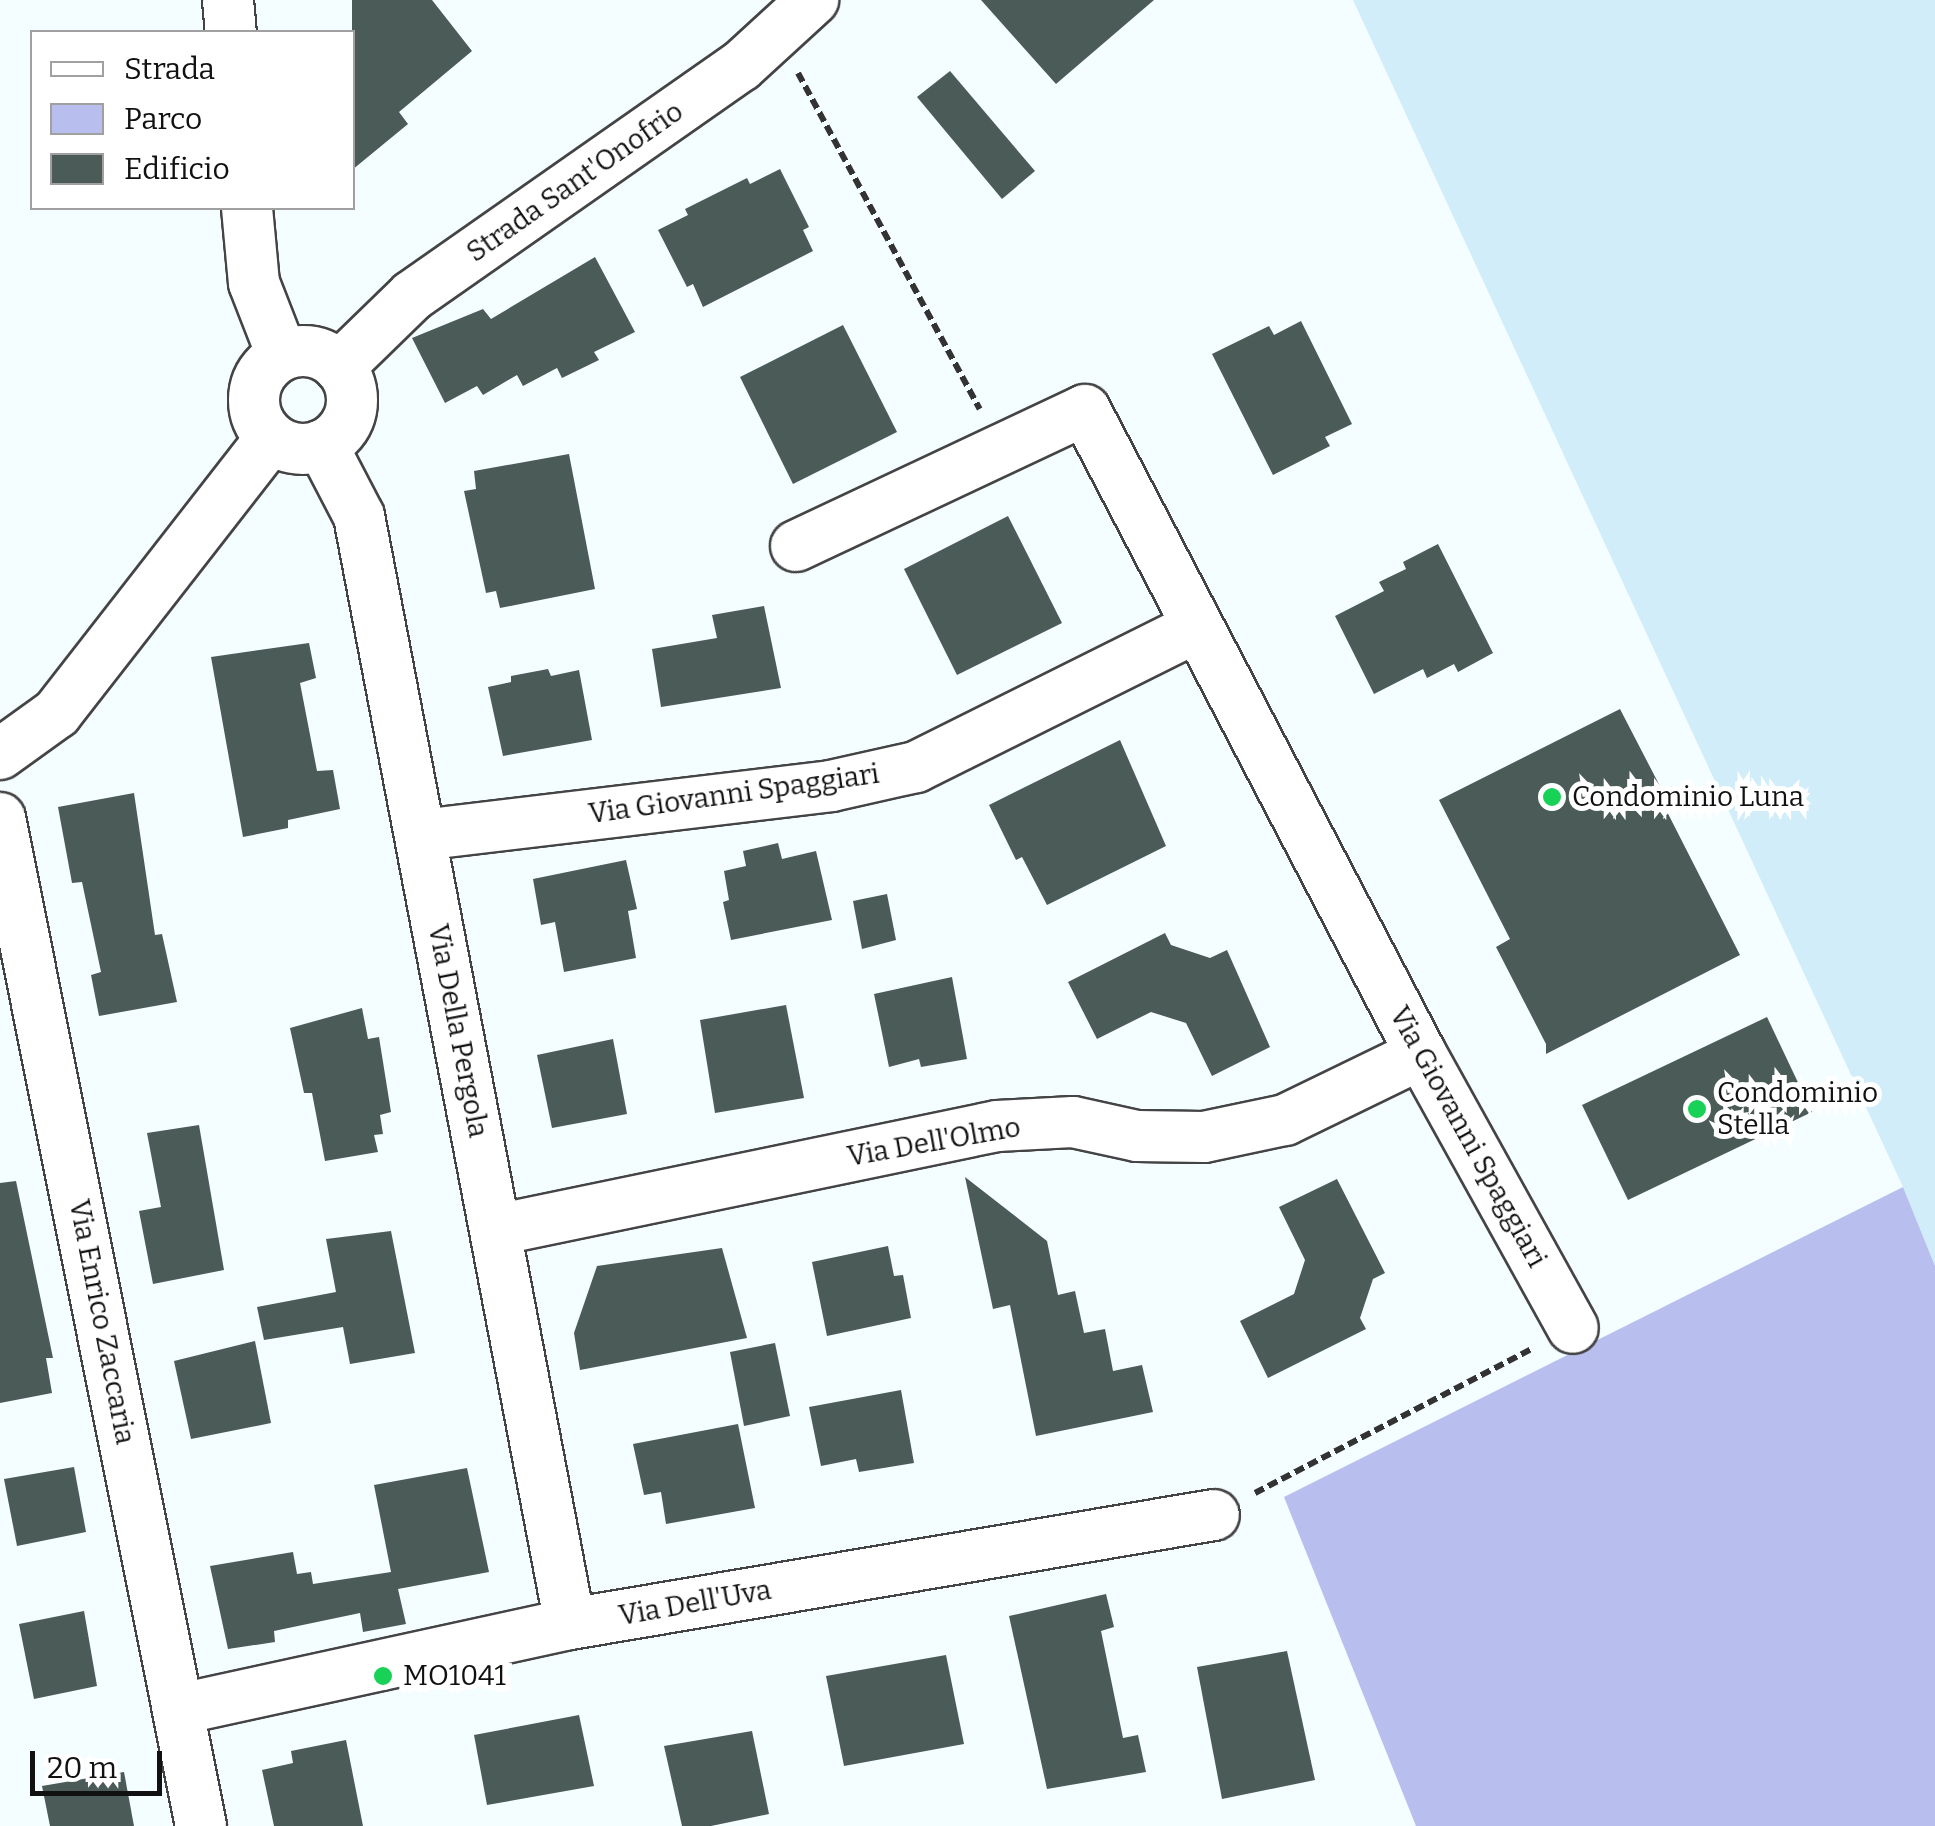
<!DOCTYPE html>
<style>
body{margin:0}
#map{position:relative;width:1935px;height:1826px;overflow:hidden;background:#f4fdff;font-family:Bitter,serif}
div>[style]{position:absolute}
.farmland>*{inset:0;background:#d0edf9}
.green>*{inset:0;background:#b8bfef}
.building>*{inset:0;background:#4b5b57}
.path>*{height:6px;margin-top:-3px;transform-origin:0;background:repeating-linear-gradient(90deg,#333 0 10px,transparent 0 15px)}
.roads{filter:drop-shadow(2px 0 #444) drop-shadow(-2px 0 #444) drop-shadow(0 2px #444) drop-shadow(0 -2px #444)}
.minor>*{height:50px;margin:-25px;padding:0 25px;transform-origin:25px;border-radius:25px;background:#fff}
.minor>.ring{margin:-25px;padding:0;box-sizing:content-box;background:none;border:50px solid #fff;border-radius:50%}
.dots>*{width:28px;height:28px;translate:-50% -50%;box-sizing:border-box;border:5px solid #fff;border-radius:50%}
span{translate:-50% -50%;white-space:nowrap;text-align:center;line-height:1.15;-webkit-text-stroke:10px #fff;paint-order:stroke}
.street-label{font-size:28px;color:#111}
.poi-label{font-size:28px;color:#111}
.left{translate:0 -50%;text-align:left}
.legend{position:absolute;left:30px;top:30px;width:325px;height:180px;box-sizing:border-box;background:#fff;border:2px solid #a0a0a0;margin:0;padding:12px 18px;list-style:none;font-size:30px;color:#111}
.legend li{display:flex;align-items:center;gap:20px;height:50px}
.legend b{width:50px;border:2px solid #a0a0a0}
.scale{position:absolute;left:30px;top:1751px;width:132px;height:45px;box-sizing:border-box;border:5px solid #111;border-top:0;padding-left:12px;font-size:30px;line-height:35px;white-space:nowrap;color:#111;-webkit-text-stroke:8px #fff;paint-order:stroke}
</style>
<div id="map">
<div class="farmland">
<i style="clip-path:polygon(1353px 0,1935px 0,1935px 1266px,1903px 1187px)"></i>
</div>
<div class="green">
<i style="clip-path:polygon(1903px 1187px,1935px 1266px,1935px 1826px,1416px 1826px,1284px 1497px)"></i>
</div>
<div class="building">
<i style="clip-path:polygon(352px 0,432px 0,472px 51px,399px 112px,408px 124px,352px 170px)"></i>
<i style="clip-path:polygon(981px 0,1154px 0,1056px 84px)"></i>
<i style="clip-path:polygon(950px 71px,1035px 171px,1002px 199px,917px 97px)"></i>
<i style="clip-path:polygon(780px 169px,809px 227px,803px 230px,813px 251px,703px 307px,693px 284px,687px 287px,658px 230px,688px 215px,685px 209px,747px 178px,750px 184px)"></i>
<i style="clip-path:polygon(595px 257px,635px 332px,594px 352px,599px 360px,562px 378px,557px 368px,523px 386px,517px 375px,483px 395px,477px 386px,445px 403px,412px 338px,483px 309px,491px 319px)"></i>
<i style="clip-path:polygon(1301px 321px,1352px 424px,1325px 437px,1330px 446px,1273px 475px,1212px 354px,1269px 326px,1274px 335px)"></i>
<i style="clip-path:polygon(843px 325px,897px 432px,793px 484px,740px 377px)"></i>
<i style="clip-path:polygon(569px 454px,595px 589px,500px 608px,496px 591px,486px 593px,464px 491px,476px 489px,474px 471px)"></i>
<i style="clip-path:polygon(1008px 516px,1062px 623px,957px 675px,904px 569px)"></i>
<i style="clip-path:polygon(1438px 544px,1493px 653px,1458px 672px,1454px 664px,1427px 678px,1423px 669px,1374px 694px,1335px 616px,1384px 591px,1379px 582px,1406px 569px,1403px 562px)"></i>
<i style="clip-path:polygon(764px 606px,781px 688px,661px 707px,652px 649px,717px 638px,712px 615px)"></i>
<i style="clip-path:polygon(309px 643px,316px 678px,300px 683px,317px 771px,333px 770px,340px 809px,288px 820px,288px 828px,243px 837px,211px 657px)"></i>
<i style="clip-path:polygon(548px 669px,551px 676px,579px 670px,592px 740px,503px 756px,488px 687px,511px 682px,511px 676px)"></i>
<i style="clip-path:polygon(1620px 709px,1664px 794px,1659px 796px,1740px 955px,1546px 1054px,1546px 1044px,1496px 947px,1510px 939px,1439px 800px)"></i>
<i style="clip-path:polygon(1120px 740px,1166px 846px,1047px 905px,1022px 857px,1016px 860px,989px 805px)"></i>
<i style="clip-path:polygon(134px 793px,155px 935px,162px 934px,177px 1002px,99px 1016px,91px 975px,101px 972px,82px 882px,72px 883px,58px 807px)"></i>
<i style="clip-path:polygon(778px 843px,782px 859px,816px 851px,832px 920px,731px 940px,723px 902px,729px 900px,724px 871px,746px 866px,743px 851px)"></i>
<i style="clip-path:polygon(626px 860px,637px 909px,628px 911px,636px 958px,564px 972px,555px 922px,541px 925px,533px 879px)"></i>
<i style="clip-path:polygon(887px 894px,896px 940px,862px 949px,853px 901px)"></i>
<i style="clip-path:polygon(1165px 933px,1171px 945px,1210px 958px,1227px 950px,1270px 1047px,1212px 1076px,1186px 1023px,1151px 1012px,1097px 1039px,1068px 982px)"></i>
<i style="clip-path:polygon(952px 977px,967px 1059px,921px 1067px,919px 1059px,889px 1067px,874px 994px)"></i>
<i style="clip-path:polygon(786px 1005px,804px 1098px,715px 1113px,700px 1020px)"></i>
<i style="clip-path:polygon(362px 1008px,368px 1039px,379px 1037px,391px 1112px,380px 1115px,383px 1134px,374px 1135px,378px 1152px,325px 1161px,312px 1093px,304px 1093px,290px 1028px)"></i>
<i style="clip-path:polygon(1767px 1017px,1812px 1112px,1628px 1200px,1582px 1105px)"></i>
<i style="clip-path:polygon(613px 1039px,627px 1114px,552px 1128px,537px 1055px)"></i>
<i style="clip-path:polygon(199px 1125px,224px 1270px,153px 1284px,139px 1211px,161px 1207px,147px 1133px)"></i>
<i style="clip-path:polygon(965px 1177px,1047px 1241px,1058px 1295px,1075px 1291px,1084px 1333px,1105px 1329px,1113px 1371px,1142px 1365px,1153px 1412px,1036px 1436px,1010px 1305px,993px 1309px)"></i>
<i style="clip-path:polygon(1337px 1179px,1385px 1273px,1373px 1279px,1360px 1318px,1366px 1329px,1268px 1378px,1240px 1321px,1294px 1294px,1305px 1260px,1279px 1207px)"></i>
<i style="clip-path:polygon(16px 1181px,53px 1358px,46px 1358px,52px 1393px,0 1403px,0 1183px)"></i>
<i style="clip-path:polygon(391px 1231px,415px 1353px,350px 1364px,343px 1327px,264px 1340px,257px 1307px,336px 1292px,326px 1239px)"></i>
<i style="clip-path:polygon(888px 1246px,894px 1276px,903px 1275px,911px 1318px,827px 1336px,812px 1262px)"></i>
<i style="clip-path:polygon(722px 1248px,747px 1338px,580px 1370px,574px 1333px,597px 1266px)"></i>
<i style="clip-path:polygon(255px 1341px,271px 1423px,191px 1439px,174px 1361px)"></i>
<i style="clip-path:polygon(775px 1343px,790px 1416px,744px 1426px,730px 1352px)"></i>
<i style="clip-path:polygon(901px 1390px,914px 1463px,859px 1472px,856px 1459px,821px 1466px,809px 1407px)"></i>
<i style="clip-path:polygon(738px 1424px,755px 1508px,666px 1524px,661px 1492px,644px 1495px,633px 1444px)"></i>
<i style="clip-path:polygon(74px 1467px,86px 1532px,17px 1546px,4px 1479px)"></i>
<i style="clip-path:polygon(467px 1468px,489px 1572px,398px 1589px,406px 1624px,363px 1632px,360px 1613px,274px 1631px,275px 1642px,228px 1649px,210px 1566px,293px 1552px,297px 1574px,311px 1572px,313px 1584px,391px 1572px,374px 1485px)"></i>
<i style="clip-path:polygon(1106px 1594px,1114px 1627px,1101px 1631px,1123px 1738px,1138px 1735px,1146px 1772px,1047px 1789px,1009px 1616px)"></i>
<i style="clip-path:polygon(84px 1611px,97px 1686px,34px 1699px,19px 1624px)"></i>
<i style="clip-path:polygon(1287px 1651px,1315px 1780px,1222px 1799px,1197px 1667px)"></i>
<i style="clip-path:polygon(946px 1655px,964px 1744px,844px 1766px,826px 1676px)"></i>
<i style="clip-path:polygon(579px 1715px,594px 1786px,487px 1805px,474px 1735px)"></i>
<i style="clip-path:polygon(752px 1731px,769px 1814px,711px 1826px,682px 1826px,664px 1746px)"></i>
<i style="clip-path:polygon(346px 1740px,363px 1826px,274px 1826px,262px 1770px,293px 1763px,291px 1751px)"></i>
<i style="clip-path:polygon(124px 1772px,134px 1826px,50px 1826px,42px 1786px)"></i>
</div>
<div class="path">
<i style="left:798px;top:73px;width:382px;rotate:61.6deg"></i>
<i style="left:1255px;top:1493px;width:312px;rotate:-27.5deg"></i>
</div>
<div class="roads">
<div class="minor">
<i style="left:228px;top:0;width:32px;rotate:85deg"></i>
<i style="left:247px;top:208px;width:75px;rotate:84.7deg"></i>
<i style="left:254px;top:283px;width:77px;rotate:68.7deg"></i>
<i class="ring" style="left:254px;top:351px;width:48px;height:48px"></i>
<i style="left:339px;top:367px;width:102px;rotate:-44.2deg"></i>
<i style="left:412px;top:296px;width:401px;rotate:-35deg"></i>
<i style="left:741px;top:66px;width:98px;rotate:-42.5deg"></i>
<i style="left:322px;top:445px;width:80px;rotate:62.5deg"></i>
<i style="left:359px;top:516px;width:1128px;rotate:79.22deg"></i>
<i style="left:796px;top:546px;width:319px;rotate:-25.2deg"></i>
<i style="left:1085px;top:410px;width:726px;rotate:62.45deg"></i>
<i style="left:1421px;top:1054px;width:313px;rotate:61deg"></i>
<i style="left:0;top:754px;width:70px;rotate:-35.7deg"></i>
<i style="left:57px;top:713px;width:348px;rotate:-52.1deg"></i>
<i style="left:0;top:818px;width:1028px;rotate:78.72deg"></i>
<i style="left:421px;top:835px;width:413px;rotate:-6.8deg"></i>
<i style="left:831px;top:786px;width:87px;rotate:-12.6deg"></i>
<i style="left:916px;top:767px;width:312px;rotate:-26.5deg"></i>
<i style="left:496px;top:1230px;width:512px;rotate:-11.73deg"></i>
<i style="left:997px;top:1126px;width:76px;rotate:-3deg"></i>
<i style="left:1073px;top:1122px;width:66px;rotate:12.3deg"></i>
<i style="left:1137px;top:1136px;width:67px;rotate:0.9deg"></i>
<i style="left:1204px;top:1137px;width:83px;rotate:-11.9deg"></i>
<i style="left:1285px;top:1120px;width:151px;rotate:-25.9deg"></i>
<i style="left:180px;top:1709px;width:399px;rotate:-12.3deg"></i>
<i style="left:570px;top:1624px;width:653px;rotate:-9.61deg"></i>
</div>
</div>
<div class="dots">
<i style="left:1552px;top:797px;background:#17d257"></i>
<i style="left:1697px;top:1109px;background:#17d257"></i>
<i style="left:383px;top:1676px;background:#17d257"></i>
</div>
<div class="street-label">
<span style="left:575px;top:182px;rotate:-35deg">Strada Sant'Onofrio</span>
<span style="left:734px;top:794px;rotate:-8deg">Via Giovanni Spaggiari</span>
<span style="left:458px;top:1031px;rotate:79deg">Via Della Pergola</span>
<span style="left:1468px;top:1137px;rotate:61deg">Via Giovanni Spaggiari</span>
<span style="left:934px;top:1142px;rotate:-10deg">Via Dell'Olmo</span>
<span style="left:102px;top:1322px;rotate:79deg">Via Enrico Zaccaria</span>
<span style="left:695px;top:1603px;rotate:-10deg">Via Dell'Uva</span>
</div>
<div class="poi-label">
<span class="left" style="left:1572px;top:797px">Condominio Luna</span>
<span class="left" style="left:1717px;top:1109px">Condominio<br>Stella</span>
<span class="left" style="left:403px;top:1676px">MO1041</span>
</div>
<ul class="legend">
<li><b style="height:12px;background:#fff"></b>Strada</li>
<li><b style="height:28px;background:#b8bfef"></b>Parco</li>
<li><b style="height:28px;background:#4b5b57"></b>Edificio</li>
</ul>
<div class="scale">20 m</div>
</div>
